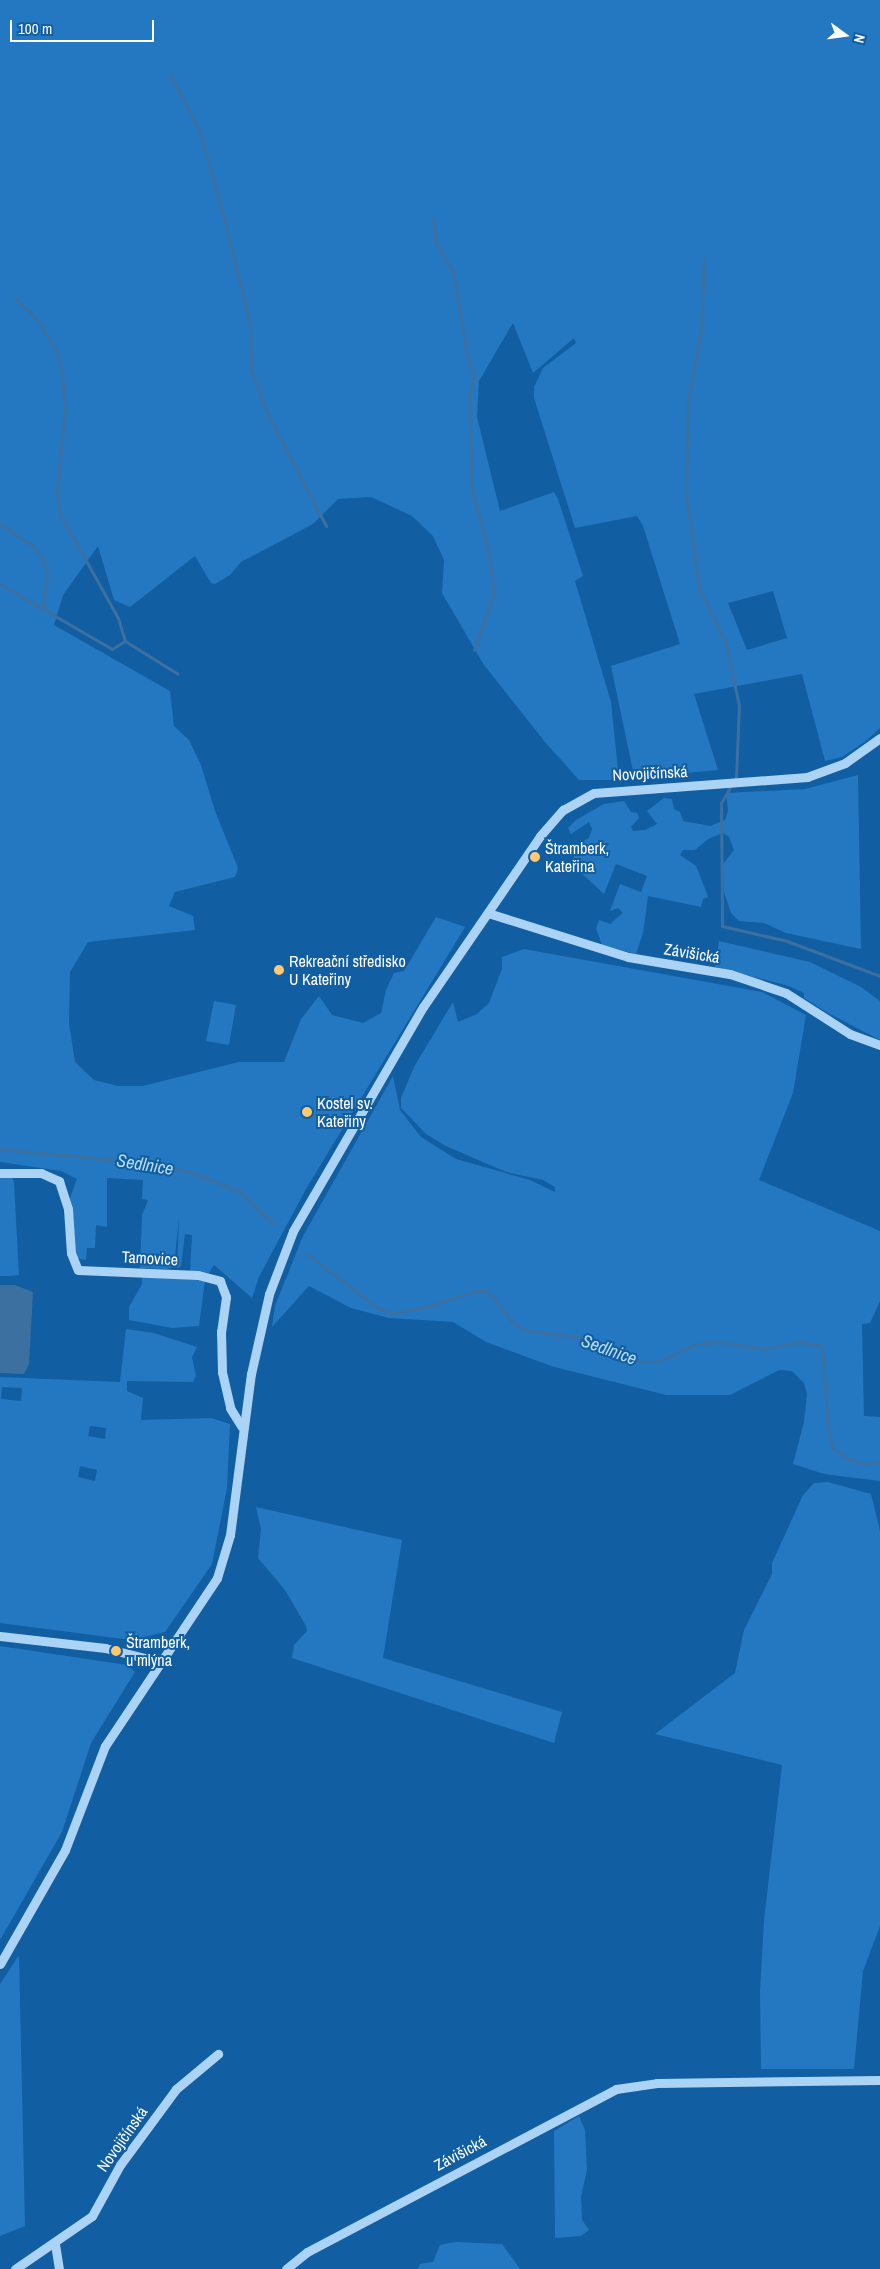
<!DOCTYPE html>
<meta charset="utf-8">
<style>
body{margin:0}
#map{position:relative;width:880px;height:2269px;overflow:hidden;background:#115ea2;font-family:"Archivo Narrow",sans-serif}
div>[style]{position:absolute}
.green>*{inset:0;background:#2478c1}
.water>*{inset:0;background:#3b70a1}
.stream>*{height:3px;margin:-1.5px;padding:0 1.5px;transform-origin:1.5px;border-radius:1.5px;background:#3b70a1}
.minor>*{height:9px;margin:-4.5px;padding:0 4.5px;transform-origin:4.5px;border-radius:4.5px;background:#abd3f5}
.dots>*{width:14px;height:14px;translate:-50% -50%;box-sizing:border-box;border:2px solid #115ea2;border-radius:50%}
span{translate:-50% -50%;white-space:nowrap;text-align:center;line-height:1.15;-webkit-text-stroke:4px #115ea2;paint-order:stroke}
.street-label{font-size:16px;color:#fff}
.poi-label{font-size:16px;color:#fff}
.left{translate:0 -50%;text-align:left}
.water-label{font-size:18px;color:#b8ddfb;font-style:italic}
.north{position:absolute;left:820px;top:10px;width:50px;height:50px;-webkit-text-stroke:4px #115ea2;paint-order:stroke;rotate:104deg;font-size:14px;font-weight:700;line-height:20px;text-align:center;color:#fff}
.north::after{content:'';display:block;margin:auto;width:18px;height:22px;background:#fff;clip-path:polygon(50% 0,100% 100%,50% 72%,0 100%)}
.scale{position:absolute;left:10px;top:20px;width:144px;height:22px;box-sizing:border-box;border:2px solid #fff;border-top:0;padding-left:6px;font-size:15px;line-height:18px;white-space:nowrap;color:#fff;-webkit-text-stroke:4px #115ea2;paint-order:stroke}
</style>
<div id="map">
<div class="green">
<i style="clip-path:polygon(evenodd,0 0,880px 0,880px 728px,866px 741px,842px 757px,825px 761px,802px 674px,694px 694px,718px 770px,645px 777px,633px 771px,611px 666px,680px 644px,643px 526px,637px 516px,575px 528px,534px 398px,534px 387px,543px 368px,576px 343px,574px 338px,533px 373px,513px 323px,479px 381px,477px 417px,500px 511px,554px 492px,558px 499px,583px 576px,575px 581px,611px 702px,618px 770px,611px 780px,579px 780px,545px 742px,484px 665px,442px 593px,444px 560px,433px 536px,412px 516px,371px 497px,338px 499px,313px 524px,241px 562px,230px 575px,215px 584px,211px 583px,195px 556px,130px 607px,114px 600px,98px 546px,63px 595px,54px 625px,170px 691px,174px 726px,189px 740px,201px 765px,215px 811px,238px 868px,235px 877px,175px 892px,169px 906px,193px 916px,195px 930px,88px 942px,70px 972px,69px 1023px,75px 1062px,94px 1080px,118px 1086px,143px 1086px,239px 1062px,284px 1062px,301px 1019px,319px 996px,332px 1015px,363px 1023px,381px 1013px,386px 990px,394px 973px,404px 971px,436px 917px,465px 927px,306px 1189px,259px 1277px,252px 1298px,214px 1265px,209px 1273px,190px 1272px,192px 1235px,185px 1234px,181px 1266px,177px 1269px,179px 1217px,174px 1266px,168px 1269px,140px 1268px,142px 1215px,148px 1200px,142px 1199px,143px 1180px,107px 1178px,107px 1227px,96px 1225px,95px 1248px,87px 1248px,86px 1260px,75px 1258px,70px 1217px,70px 1198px,77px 1179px,61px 1171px,0 1162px,0 0,773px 591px,787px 638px,747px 650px,728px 603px,773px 591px)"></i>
<i style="clip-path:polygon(858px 775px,861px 949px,786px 933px,764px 923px,739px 921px,731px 913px,724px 892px,723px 864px,734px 850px,729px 837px,723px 833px,708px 839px,695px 850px,683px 850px,680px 855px,696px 866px,706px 891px,708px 897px,703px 899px,701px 907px,648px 896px,643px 933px,636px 954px,602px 945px,596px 928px,599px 920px,610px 924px,623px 913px,618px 908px,610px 911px,620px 884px,641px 892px,647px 876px,616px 864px,604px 894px,576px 868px,572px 847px,589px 838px,592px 829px,589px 822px,571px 834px,568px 828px,576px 820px,604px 804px,624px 801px,631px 812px,637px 813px,639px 818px,631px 827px,633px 831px,645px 830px,657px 824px,647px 811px,664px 798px,672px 799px,674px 809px,680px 812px,683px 821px,710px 826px,725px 820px,728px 811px,726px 793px,805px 789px)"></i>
<i style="clip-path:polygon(719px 941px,810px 962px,861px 987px,880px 1001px,880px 1040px,828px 1013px,804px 998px,804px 993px,789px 986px,715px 967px)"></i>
<i style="clip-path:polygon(524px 949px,762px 992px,806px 1015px,793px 1093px,759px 1180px,880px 1231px,880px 1301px,870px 1323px,862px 1324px,864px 1416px,880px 1417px,880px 1481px,824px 1474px,793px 1464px,804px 1422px,807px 1394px,804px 1383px,792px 1371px,779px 1370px,730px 1395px,666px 1395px,551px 1366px,486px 1342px,453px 1322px,389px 1318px,351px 1308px,309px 1286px,272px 1327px,275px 1306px,303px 1236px,393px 1076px,400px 1110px,421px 1137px,456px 1159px,530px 1180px,555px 1192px,555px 1187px,543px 1180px,506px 1172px,446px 1146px,426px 1134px,401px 1108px,401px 1098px,414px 1067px,453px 1002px,458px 1022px,477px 1014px,489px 1003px,502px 969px,502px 957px)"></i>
<i style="clip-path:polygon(214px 1001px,236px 1005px,229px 1045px,206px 1041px)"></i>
<i style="clip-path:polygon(0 1175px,12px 1176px,14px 1183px,19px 1275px,11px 1276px,0 1276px)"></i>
<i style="clip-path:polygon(142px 1277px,205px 1280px,199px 1326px,172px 1328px,129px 1320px,129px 1307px,142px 1284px)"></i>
<i style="clip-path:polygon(evenodd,126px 1329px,154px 1333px,197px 1347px,192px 1357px,196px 1376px,193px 1382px,127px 1381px,127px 1391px,143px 1398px,141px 1420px,211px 1418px,230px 1424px,227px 1488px,212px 1564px,165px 1632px,131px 1640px,0 1623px,0 1377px,120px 1382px,126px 1329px,2px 1387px,22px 1388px,21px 1401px,1px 1399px,2px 1387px,126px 1329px,90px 1426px,106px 1428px,105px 1439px,88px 1436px,90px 1426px,126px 1329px,80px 1466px,97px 1470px,95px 1481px,78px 1477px,80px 1466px)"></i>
<i style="clip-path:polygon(828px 1482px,871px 1494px,880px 1531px,880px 1926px,863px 1971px,854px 2069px,761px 2069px,760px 1992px,764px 1920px,782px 1765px,655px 1734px,735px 1673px,744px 1630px,772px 1574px,772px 1563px,803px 1495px,814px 1483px)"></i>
<i style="clip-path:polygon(256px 1507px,402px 1540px,383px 1658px,562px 1712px,554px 1743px,292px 1658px,294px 1645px,307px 1631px,306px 1626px,285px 1590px,258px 1558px,261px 1529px)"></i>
<i style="clip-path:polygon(0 1646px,127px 1665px,135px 1672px,91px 1743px,62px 1832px,0 1940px)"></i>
<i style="clip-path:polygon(19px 1955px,25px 2226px,0 2236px,0 1984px)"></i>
<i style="clip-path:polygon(579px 2116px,585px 2130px,587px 2170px,581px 2196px,582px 2220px,589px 2230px,581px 2236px,555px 2238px,554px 2131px)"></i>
<i style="clip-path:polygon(455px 2242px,502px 2244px,520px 2269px,418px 2269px,420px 2264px,433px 2262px,440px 2245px)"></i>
</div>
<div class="water">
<i style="clip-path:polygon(0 1285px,15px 1285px,33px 1292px,29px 1364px,24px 1374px,0 1373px)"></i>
</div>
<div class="stream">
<i style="left:170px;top:74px;width:63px;rotate:62.6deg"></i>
<i style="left:199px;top:130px;width:79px;rotate:73.9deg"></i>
<i style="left:221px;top:206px;width:122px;rotate:76.2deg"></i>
<i style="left:250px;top:324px;width:45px;rotate:88.7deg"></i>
<i style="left:251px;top:369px;width:45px;rotate:70.3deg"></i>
<i style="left:266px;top:411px;width:130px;rotate:62.4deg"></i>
<i style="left:433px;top:220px;width:23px;rotate:83deg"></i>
<i style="left:436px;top:243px;width:34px;rotate:60deg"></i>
<i style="left:453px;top:272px;width:86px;rotate:80.6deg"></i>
<i style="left:467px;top:357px;width:19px;rotate:69deg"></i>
<i style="left:474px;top:375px;width:23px;rotate:103deg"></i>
<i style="left:469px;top:397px;width:94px;rotate:88.2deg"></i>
<i style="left:472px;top:491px;width:58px;rotate:74.1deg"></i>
<i style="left:488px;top:547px;width:46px;rotate:82.6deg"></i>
<i style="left:494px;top:593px;width:60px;rotate:109.3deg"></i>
<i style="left:704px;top:259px;width:71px;rotate:92.4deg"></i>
<i style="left:701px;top:330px;width:73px;rotate:100.2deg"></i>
<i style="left:688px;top:402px;width:91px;rotate:91.3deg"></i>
<i style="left:686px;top:493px;width:96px;rotate:82.2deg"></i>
<i style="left:699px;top:588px;width:59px;rotate:63.9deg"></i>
<i style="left:725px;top:641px;width:66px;rotate:77.7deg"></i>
<i style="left:739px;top:705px;width:72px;rotate:92.4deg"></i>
<i style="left:736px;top:777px;width:30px;rotate:120deg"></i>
<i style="left:721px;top:803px;width:123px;rotate:89.5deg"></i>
<i style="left:722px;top:926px;width:67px;rotate:13deg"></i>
<i style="left:787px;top:941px;width:99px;rotate:20.6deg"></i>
<i style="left:15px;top:298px;width:29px;rotate:44deg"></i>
<i style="left:36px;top:318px;width:37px;rotate:57deg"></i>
<i style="left:56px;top:349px;width:18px;rotate:74deg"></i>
<i style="left:61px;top:366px;width:43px;rotate:84.7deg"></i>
<i style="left:65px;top:409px;width:82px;rotate:95.6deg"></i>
<i style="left:57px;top:491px;width:21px;rotate:85deg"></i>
<i style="left:59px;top:512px;width:121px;rotate:60.9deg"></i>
<i style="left:118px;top:618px;width:24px;rotate:73deg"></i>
<i style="left:125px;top:641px;width:62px;rotate:31.9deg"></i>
<i style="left:0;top:524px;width:40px;rotate:34deg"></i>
<i style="left:33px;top:546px;width:19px;rotate:54deg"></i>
<i style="left:44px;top:561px;width:14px;rotate:78deg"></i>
<i style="left:47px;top:575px;width:34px;rotate:98deg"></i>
<i style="left:0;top:584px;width:129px;rotate:30.1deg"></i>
<i style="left:112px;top:649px;width:15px;rotate:-32deg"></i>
<i style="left:0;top:1149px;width:148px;rotate:5.4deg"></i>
<i style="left:147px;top:1163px;width:46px;rotate:12.5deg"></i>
<i style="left:192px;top:1173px;width:50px;rotate:21deg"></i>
<i style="left:239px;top:1191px;width:48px;rotate:43.3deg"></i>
<i style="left:307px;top:1254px;width:89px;rotate:37.3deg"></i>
<i style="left:378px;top:1308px;width:15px;rotate:20deg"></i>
<i style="left:392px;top:1313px;width:35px;rotate:-10deg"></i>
<i style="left:426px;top:1307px;width:52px;rotate:-18.1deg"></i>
<i style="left:475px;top:1291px;width:10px"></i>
<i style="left:485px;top:1291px;width:7px;rotate:27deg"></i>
<i style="left:491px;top:1294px;width:35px;rotate:53deg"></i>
<i style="left:512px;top:1322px;width:14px;rotate:34deg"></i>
<i style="left:524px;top:1330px;width:65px;rotate:8deg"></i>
<i style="left:588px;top:1339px;width:34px;rotate:28deg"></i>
<i style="left:618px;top:1355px;width:25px;rotate:16deg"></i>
<i style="left:642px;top:1362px;width:14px"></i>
<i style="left:656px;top:1362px;width:45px;rotate:-23.7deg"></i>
<i style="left:697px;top:1344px;width:23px;rotate:-5deg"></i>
<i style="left:720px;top:1342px;width:47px;rotate:8.7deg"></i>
<i style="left:766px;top:1349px;width:34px;rotate:-12deg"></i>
<i style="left:799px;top:1342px;width:23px;rotate:10deg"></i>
<i style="left:822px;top:1346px;width:85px;rotate:86deg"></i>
<i style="left:828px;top:1431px;width:18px;rotate:74deg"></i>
<i style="left:833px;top:1448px;width:21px;rotate:35deg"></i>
<i style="left:850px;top:1460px;width:16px;rotate:15deg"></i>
<i style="left:865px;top:1464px;width:15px;rotate:-11deg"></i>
</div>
<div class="minor">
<i style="left:488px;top:913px;width:147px;rotate:17.4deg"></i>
<i style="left:628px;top:957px;width:103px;rotate:9.5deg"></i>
<i style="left:730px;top:974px;width:59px;rotate:18.7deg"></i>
<i style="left:786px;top:993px;width:76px;rotate:32.6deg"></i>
<i style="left:850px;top:1034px;width:32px;rotate:20deg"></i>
<i style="left:0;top:1173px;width:41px"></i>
<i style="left:41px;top:1173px;width:20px;rotate:24deg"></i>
<i style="left:59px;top:1181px;width:29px;rotate:72deg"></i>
<i style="left:68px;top:1209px;width:44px;rotate:86.1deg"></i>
<i style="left:71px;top:1253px;width:18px;rotate:68deg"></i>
<i style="left:78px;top:1270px;width:120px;rotate:2.4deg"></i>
<i style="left:198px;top:1275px;width:23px;rotate:15deg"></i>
<i style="left:220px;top:1281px;width:17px;rotate:69deg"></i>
<i style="left:226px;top:1297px;width:34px;rotate:98deg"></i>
<i style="left:221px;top:1331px;width:41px;rotate:88.6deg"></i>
<i style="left:222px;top:1372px;width:37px;rotate:77deg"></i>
<i style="left:230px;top:1408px;width:22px;rotate:58deg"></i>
<i style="left:0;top:1636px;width:106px;rotate:6.5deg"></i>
<i style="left:105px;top:1648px;width:58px;rotate:14deg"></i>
<i style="left:0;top:1964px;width:131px;rotate:-60.3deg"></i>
<i style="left:65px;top:1850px;width:111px;rotate:-69deg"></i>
<i style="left:105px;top:1746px;width:202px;rotate:-56.3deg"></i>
<i style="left:217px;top:1578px;width:45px;rotate:-73.2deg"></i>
<i style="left:230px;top:1535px;width:162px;rotate:-82.6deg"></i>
<i style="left:251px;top:1374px;width:82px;rotate:-77.3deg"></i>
<i style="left:269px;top:1294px;width:67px;rotate:-69.1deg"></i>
<i style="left:293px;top:1231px;width:259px;rotate:-59.9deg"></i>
<i style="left:423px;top:1007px;width:207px;rotate:-55.6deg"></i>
<i style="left:540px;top:836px;width:35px;rotate:-49deg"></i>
<i style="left:563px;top:810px;width:35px;rotate:-29deg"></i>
<i style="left:594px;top:793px;width:214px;rotate:-4.3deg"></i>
<i style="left:807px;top:777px;width:40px;rotate:-20.2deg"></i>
<i style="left:845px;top:763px;width:43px;rotate:-35.5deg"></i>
<i style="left:55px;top:2244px;width:25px;rotate:81deg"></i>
<i style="left:15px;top:2269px;width:93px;rotate:-34.5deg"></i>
<i style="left:92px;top:2216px;width:58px;rotate:-61.2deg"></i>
<i style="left:120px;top:2165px;width:94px;rotate:-53.6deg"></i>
<i style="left:176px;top:2089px;width:55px;rotate:-39.8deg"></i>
<i style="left:286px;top:2269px;width:27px;rotate:-39deg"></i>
<i style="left:307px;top:2252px;width:349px;rotate:-27.8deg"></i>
<i style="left:616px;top:2089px;width:41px;rotate:-8.3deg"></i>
<i style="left:657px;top:2083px;width:223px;rotate:-0.8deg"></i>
</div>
<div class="dots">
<i style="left:535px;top:857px;background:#ffc970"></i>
<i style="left:279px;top:970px;background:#ffc970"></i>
<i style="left:307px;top:1112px;background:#ffc970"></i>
<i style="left:116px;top:1651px;background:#ffc970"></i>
</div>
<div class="street-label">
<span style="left:650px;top:773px;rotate:-3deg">Novojičínská</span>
<span style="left:692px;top:953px;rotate:9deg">Závišická</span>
<span style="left:150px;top:1258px;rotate:3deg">Tamovice</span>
<span style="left:122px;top:2139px;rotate:-55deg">Novojičínská</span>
<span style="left:460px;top:2153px;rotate:-28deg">Závišická</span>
</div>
<div class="poi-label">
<span class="left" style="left:545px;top:857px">Štramberk,<br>Kateřina</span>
<span class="left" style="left:289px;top:970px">Rekreační středisko<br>U Kateřiny</span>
<span class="left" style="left:317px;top:1112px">Kostel sv.<br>Kateřiny</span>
<span class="left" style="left:126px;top:1651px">Štramberk,<br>u mlýna</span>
</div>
<div class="water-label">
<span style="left:145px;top:1165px;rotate:9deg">Sedlnice</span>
<span style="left:609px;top:1350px;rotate:20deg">Sedlnice</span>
</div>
<div class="north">N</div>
<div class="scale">100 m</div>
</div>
